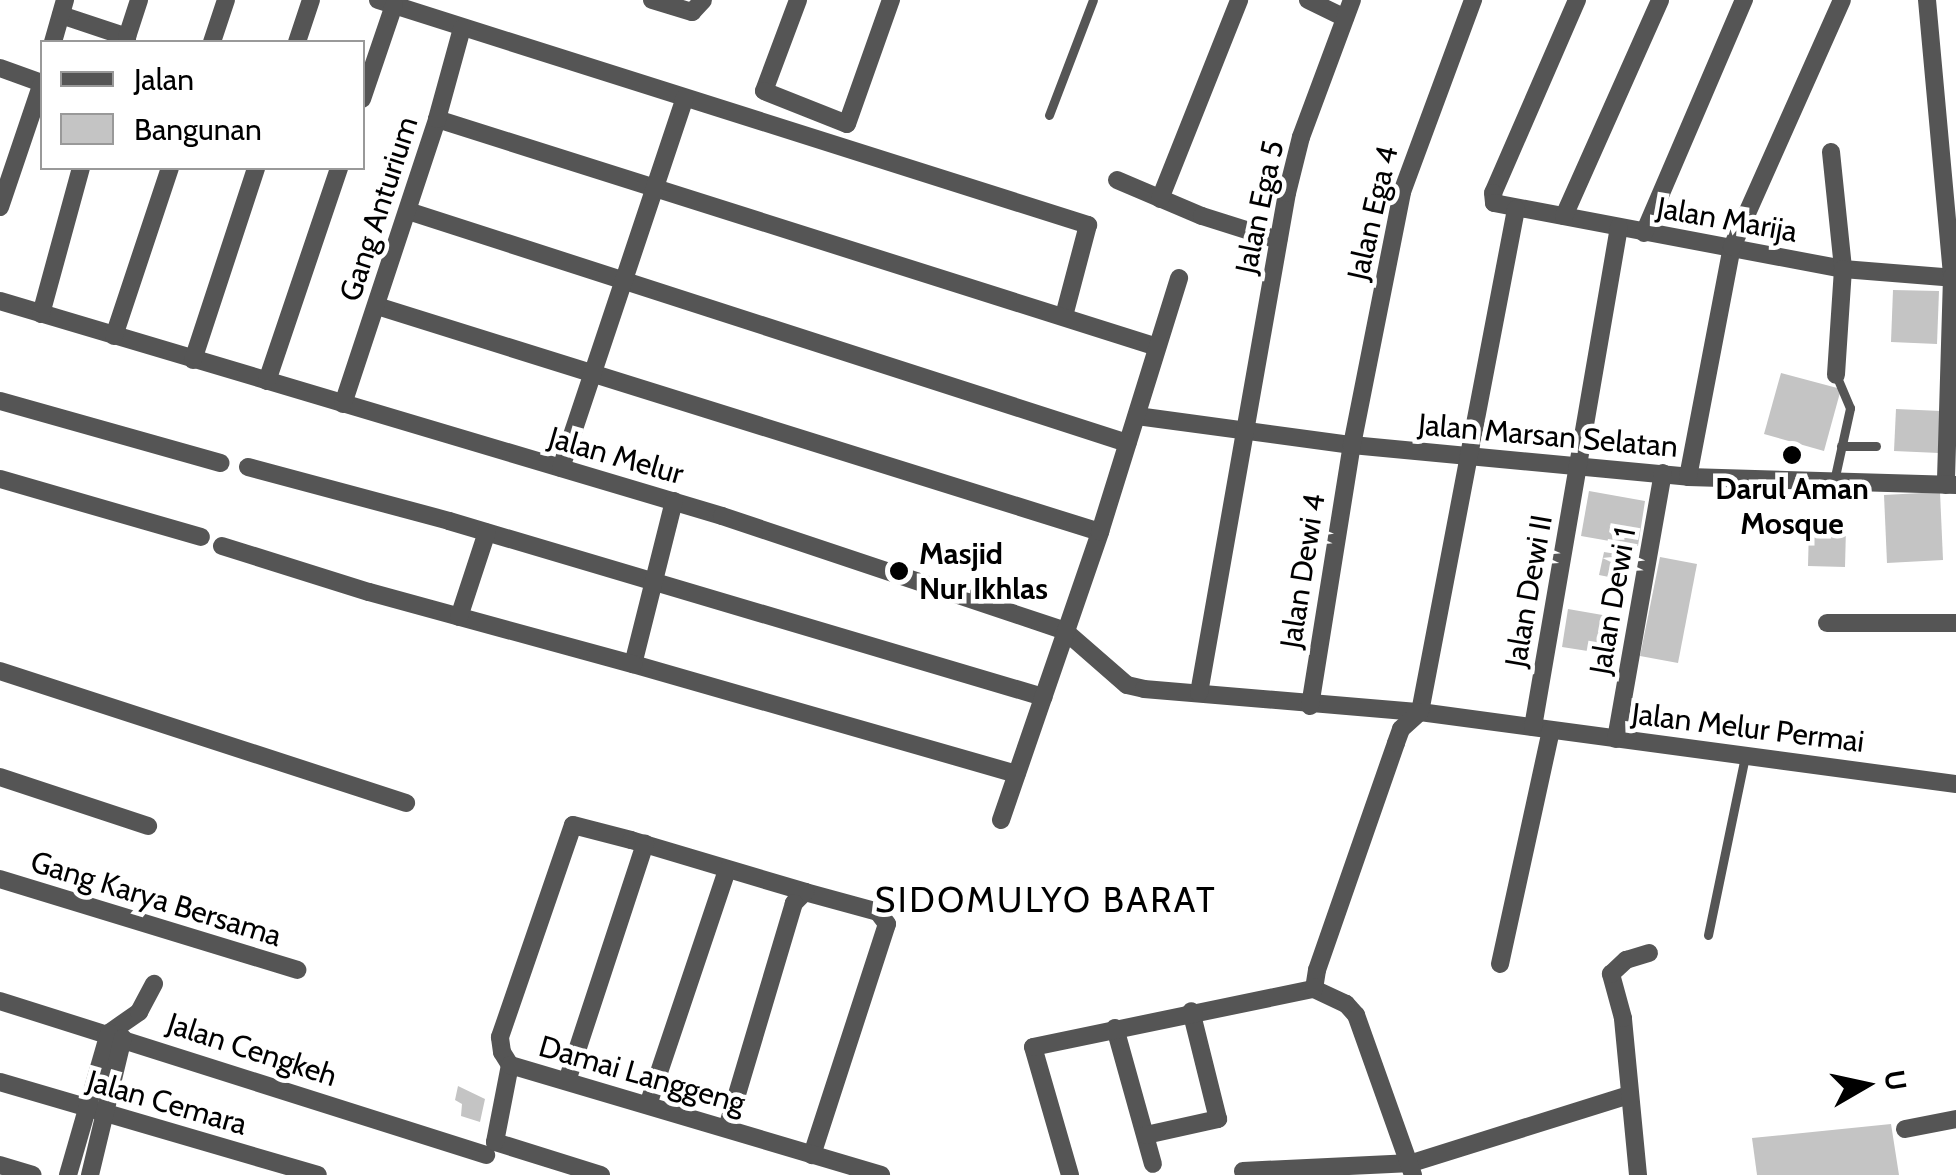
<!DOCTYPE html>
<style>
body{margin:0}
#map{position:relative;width:1956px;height:1175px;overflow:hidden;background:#fff;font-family:Cabin,sans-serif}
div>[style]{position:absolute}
.building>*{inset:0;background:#c4c4c4}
.lane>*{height:9px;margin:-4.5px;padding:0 4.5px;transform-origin:4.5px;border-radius:4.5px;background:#555}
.street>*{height:18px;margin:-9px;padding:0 9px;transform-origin:9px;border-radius:9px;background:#555}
.dots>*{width:28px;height:28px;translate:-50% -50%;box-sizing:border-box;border:5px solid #fff;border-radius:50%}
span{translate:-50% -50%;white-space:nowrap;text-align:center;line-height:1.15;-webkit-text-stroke:9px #fff;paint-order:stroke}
.street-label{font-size:30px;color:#000}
.poi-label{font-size:30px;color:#000;font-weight:700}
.left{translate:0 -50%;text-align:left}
.quarter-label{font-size:35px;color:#000;letter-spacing:2.5px}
.legend{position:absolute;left:40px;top:40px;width:325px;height:130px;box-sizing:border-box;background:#fff;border:2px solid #999;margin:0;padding:12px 18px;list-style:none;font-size:30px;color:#000}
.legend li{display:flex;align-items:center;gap:20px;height:50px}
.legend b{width:50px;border:2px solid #999}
.north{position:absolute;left:1816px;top:1035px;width:100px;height:100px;-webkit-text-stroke:8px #fff;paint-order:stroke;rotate:81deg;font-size:28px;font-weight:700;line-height:40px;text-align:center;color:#000}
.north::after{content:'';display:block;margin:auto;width:35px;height:45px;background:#000;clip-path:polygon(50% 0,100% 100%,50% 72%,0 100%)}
</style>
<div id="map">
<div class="building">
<i style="clip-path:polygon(1893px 290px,1939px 291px,1937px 344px,1891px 342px)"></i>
<i style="clip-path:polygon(1781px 373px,1841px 389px,1824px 451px,1764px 434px)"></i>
<i style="clip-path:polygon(1896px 409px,1941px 411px,1939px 453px,1894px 451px)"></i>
<i style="clip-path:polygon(1589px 491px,1645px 501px,1638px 546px,1581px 536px)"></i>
<i style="clip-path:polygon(1940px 492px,1943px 560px,1887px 563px,1884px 495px)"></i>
<i style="clip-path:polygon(1809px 527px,1846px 528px,1845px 567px,1808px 566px)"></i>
<i style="clip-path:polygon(1604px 552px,1629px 556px,1624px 580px,1599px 575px)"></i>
<i style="clip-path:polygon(1660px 557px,1697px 564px,1678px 663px,1640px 656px)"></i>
<i style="clip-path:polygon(1568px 609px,1614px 617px,1607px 654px,1562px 647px)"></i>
<i style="clip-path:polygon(458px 1086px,485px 1099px,480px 1122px,461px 1116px,462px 1104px,455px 1100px)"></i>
<i style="clip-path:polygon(1891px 1124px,1899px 1175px,1757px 1175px,1752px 1138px)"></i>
</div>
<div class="lane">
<i style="left:1049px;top:115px;width:123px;rotate:-69.1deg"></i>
<i style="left:1841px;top:446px;width:35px"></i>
<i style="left:1834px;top:481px;width:75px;rotate:-77.6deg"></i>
<i style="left:1850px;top:408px;width:36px;rotate:-113deg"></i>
<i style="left:1708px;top:935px;width:182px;rotate:-78.3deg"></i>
</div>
<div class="street">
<i style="left:378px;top:0;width:745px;rotate:17.58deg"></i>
<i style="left:1088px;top:225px;width:94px;rotate:104.8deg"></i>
<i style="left:652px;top:0;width:42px;rotate:16.7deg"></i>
<i style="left:692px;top:12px;width:16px;rotate:-47deg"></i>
<i style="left:798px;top:0;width:97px;rotate:110.5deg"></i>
<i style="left:764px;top:91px;width:89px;rotate:21.7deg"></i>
<i style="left:847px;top:124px;width:132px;rotate:-70.5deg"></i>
<i style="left:1308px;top:0;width:41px;rotate:25.9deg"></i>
<i style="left:1577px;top:0;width:210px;rotate:113.5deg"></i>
<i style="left:1493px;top:193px;width:10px;rotate:84deg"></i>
<i style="left:1494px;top:203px;width:355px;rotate:10.7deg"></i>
<i style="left:1843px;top:269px;width:113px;rotate:4.6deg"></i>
<i style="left:1927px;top:0;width:278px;rotate:84.8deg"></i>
<i style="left:1952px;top:277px;width:208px;rotate:91.7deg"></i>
<i style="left:61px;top:15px;width:70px;rotate:18.4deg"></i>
<i style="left:127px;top:37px;width:39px;rotate:-72deg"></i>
<i style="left:53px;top:42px;width:44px;rotate:-74.1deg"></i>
<i style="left:212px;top:42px;width:44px;rotate:-71.6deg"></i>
<i style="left:297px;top:42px;width:44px;rotate:-71.6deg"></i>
<i style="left:0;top:68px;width:45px;rotate:19.7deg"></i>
<i style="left:42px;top:83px;width:131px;rotate:108.7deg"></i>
<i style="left:362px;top:99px;width:99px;rotate:-71.2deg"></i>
<i style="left:437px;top:119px;width:755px;rotate:17.57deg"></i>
<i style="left:1831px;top:152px;width:118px;rotate:84.1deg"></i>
<i style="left:1843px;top:269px;width:106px;rotate:93.8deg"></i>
<i style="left:1117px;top:180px;width:92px;rotate:23deg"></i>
<i style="left:1202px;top:216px;width:80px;rotate:17.5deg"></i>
<i style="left:1160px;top:199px;width:214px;rotate:-68.3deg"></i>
<i style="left:408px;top:211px;width:756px;rotate:17.88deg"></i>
<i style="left:1564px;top:216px;width:236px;rotate:-66deg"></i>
<i style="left:1644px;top:233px;width:254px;rotate:-66.8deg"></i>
<i style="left:0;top:301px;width:753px;rotate:16.58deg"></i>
<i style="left:722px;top:516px;width:362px;rotate:18.5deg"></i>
<i style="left:1065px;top:631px;width:82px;rotate:41.1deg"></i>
<i style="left:1127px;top:685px;width:17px;rotate:13deg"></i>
<i style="left:1144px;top:689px;width:277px;rotate:4.8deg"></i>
<i style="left:1420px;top:712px;width:541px;rotate:7.65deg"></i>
<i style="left:377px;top:306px;width:757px;rotate:17.36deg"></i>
<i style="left:41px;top:314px;width:151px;rotate:-74.7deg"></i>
<i style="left:114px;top:336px;width:177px;rotate:-71.6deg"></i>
<i style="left:193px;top:360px;width:202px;rotate:-71.8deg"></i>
<i style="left:267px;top:381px;width:225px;rotate:-71.3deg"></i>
<i style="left:0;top:401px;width:229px;rotate:15.7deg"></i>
<i style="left:343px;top:404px;width:300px;rotate:-71.7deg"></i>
<i style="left:437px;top:119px;width:94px;rotate:-74.6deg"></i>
<i style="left:1137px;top:416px;width:217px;rotate:7.7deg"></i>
<i style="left:1352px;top:445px;width:338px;rotate:5.4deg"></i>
<i style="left:1688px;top:477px;width:268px;rotate:1.7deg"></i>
<i style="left:248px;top:467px;width:208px;rotate:15deg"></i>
<i style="left:449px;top:521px;width:620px;rotate:16.5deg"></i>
<i style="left:561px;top:468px;width:390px;rotate:-71.5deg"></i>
<i style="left:1688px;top:477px;width:234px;rotate:-79.2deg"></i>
<i style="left:1732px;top:247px;width:270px;rotate:-66deg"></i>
<i style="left:0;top:479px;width:209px;rotate:16.1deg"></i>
<i style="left:674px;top:501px;width:168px;rotate:104.1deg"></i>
<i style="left:633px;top:664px;width:399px;rotate:16deg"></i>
<i style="left:222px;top:546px;width:154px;rotate:17.4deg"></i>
<i style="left:369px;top:592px;width:274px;rotate:15.3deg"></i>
<i style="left:459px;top:617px;width:89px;rotate:-71.8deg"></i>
<i style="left:1827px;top:623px;width:129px"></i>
<i style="left:0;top:671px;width:427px;rotate:18deg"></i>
<i style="left:1199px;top:693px;width:508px;rotate:-80.02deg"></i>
<i style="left:1287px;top:193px;width:58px;rotate:-76deg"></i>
<i style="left:1301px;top:137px;width:146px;rotate:-69.6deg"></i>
<i style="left:1310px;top:706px;width:264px;rotate:-80.9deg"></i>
<i style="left:1352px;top:445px;width:258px;rotate:-78.8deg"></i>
<i style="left:1402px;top:192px;width:205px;rotate:-69.7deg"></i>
<i style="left:1420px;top:712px;width:512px;rotate:-79.19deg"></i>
<i style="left:1533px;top:727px;width:507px;rotate:-80.24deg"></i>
<i style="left:1616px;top:739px;width:270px;rotate:-80deg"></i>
<i style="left:0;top:777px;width:156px;rotate:18.3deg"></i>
<i style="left:1001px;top:820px;width:305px;rotate:-71deg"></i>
<i style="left:1100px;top:532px;width:266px;rotate:-72.7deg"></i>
<i style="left:0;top:879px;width:311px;rotate:17deg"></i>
<i style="left:805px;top:892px;width:76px;rotate:15.3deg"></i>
<i style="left:878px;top:912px;width:15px;rotate:53deg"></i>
<i style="left:887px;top:924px;width:243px;rotate:108deg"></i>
<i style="left:1500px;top:964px;width:239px;rotate:-77.7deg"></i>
<i style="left:0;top:1001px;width:510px;rotate:17.58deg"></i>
<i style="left:1115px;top:1028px;width:141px;rotate:74.4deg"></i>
<i style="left:109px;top:1033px;width:37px;rotate:-35deg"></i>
<i style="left:139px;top:1012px;width:32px;rotate:-62deg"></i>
<i style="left:510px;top:1065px;width:15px;rotate:-122deg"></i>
<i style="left:502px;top:1052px;width:15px;rotate:-98deg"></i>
<i style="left:500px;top:1037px;width:224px;rotate:-71deg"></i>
<i style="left:573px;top:825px;width:60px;rotate:14.5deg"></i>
<i style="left:631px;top:840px;width:182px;rotate:16.6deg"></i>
<i style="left:805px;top:892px;width:16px;rotate:135deg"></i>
<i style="left:794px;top:903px;width:235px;rotate:106.6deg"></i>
<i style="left:567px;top:1081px;width:250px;rotate:-71.8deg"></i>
<i style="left:0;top:1082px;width:331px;rotate:16.3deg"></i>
<i style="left:648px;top:1105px;width:248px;rotate:-71.4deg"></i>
<i style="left:1905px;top:1129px;width:52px;rotate:-11.1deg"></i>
<i style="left:1146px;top:1135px;width:74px;rotate:-12.5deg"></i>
<i style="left:1218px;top:1119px;width:111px;rotate:-104deg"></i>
<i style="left:0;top:1165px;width:34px;rotate:17deg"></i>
<i style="left:1243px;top:1171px;width:169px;rotate:-2.7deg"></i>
<i style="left:1412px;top:1163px;width:227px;rotate:-17.4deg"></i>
<i style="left:68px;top:1175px;width:148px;rotate:-73.9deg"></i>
<i style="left:90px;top:1175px;width:141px;rotate:-76.5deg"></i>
<i style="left:601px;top:1175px;width:111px;rotate:-162.7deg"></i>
<i style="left:495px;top:1142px;width:78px;rotate:-79deg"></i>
<i style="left:510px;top:1065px;width:387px;rotate:16.5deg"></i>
<i style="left:1070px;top:1175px;width:133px;rotate:-106.1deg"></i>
<i style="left:1033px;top:1047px;width:287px;rotate:-11.7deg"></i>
<i style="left:1413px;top:1175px;width:170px;rotate:-109.6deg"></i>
<i style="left:1356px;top:1015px;width:15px;rotate:-132deg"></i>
<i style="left:1346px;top:1004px;width:35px;rotate:-155deg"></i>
<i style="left:1314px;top:989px;width:19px;rotate:-81deg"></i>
<i style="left:1317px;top:970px;width:240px;rotate:-70.8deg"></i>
<i style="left:1396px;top:743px;width:15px;rotate:-70deg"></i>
<i style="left:1401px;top:729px;width:25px;rotate:-42deg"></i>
<i style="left:1638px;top:1175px;width:158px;rotate:-95.5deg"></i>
<i style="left:1623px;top:1018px;width:46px;rotate:-105.3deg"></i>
<i style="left:1611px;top:974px;width:21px;rotate:-43deg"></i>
<i style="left:1626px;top:960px;width:24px;rotate:-17deg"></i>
</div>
<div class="dots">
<i style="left:1792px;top:455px;background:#000"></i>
<i style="left:899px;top:571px;background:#000"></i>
</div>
<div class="street-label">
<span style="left:1260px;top:207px;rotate:-78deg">Jalan Ega 5</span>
<span style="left:379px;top:209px;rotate:-72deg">Gang Anturium</span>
<span style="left:1373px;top:213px;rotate:-77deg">Jalan Ega 4</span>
<span style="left:1727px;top:220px;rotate:10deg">Jalan Marija</span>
<span style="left:1548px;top:436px;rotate:5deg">Jalan Marsan Selatan</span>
<span style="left:616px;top:456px;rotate:16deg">Jalan Melur</span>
<span style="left:1303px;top:571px;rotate:-81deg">Jalan Dewi 4</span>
<span style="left:1529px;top:591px;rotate:-80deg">Jalan Dewi II</span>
<span style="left:1613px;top:601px;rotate:-80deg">Jalan Dewi 1</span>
<span style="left:1748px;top:728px;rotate:7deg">Jalan Melur Permai</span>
<span style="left:156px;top:899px;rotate:17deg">Gang Karya Bersama</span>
<span style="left:252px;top:1050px;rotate:18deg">Jalan Cengkeh</span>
<span style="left:642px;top:1075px;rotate:16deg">Damai Langgeng</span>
<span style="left:167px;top:1103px;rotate:16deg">Jalan Cemara</span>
</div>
<div class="poi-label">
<span style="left:1792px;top:506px">Darul Aman<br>Mosque</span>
<span class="left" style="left:919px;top:571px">Masjid<br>Nur Ikhlas</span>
</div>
<div class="quarter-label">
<span style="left:1046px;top:900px">SIDOMULYO BARAT</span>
</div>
<ul class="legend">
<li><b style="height:12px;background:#555"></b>Jalan</li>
<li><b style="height:28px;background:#c4c4c4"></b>Bangunan</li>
</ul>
<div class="north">U</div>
</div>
